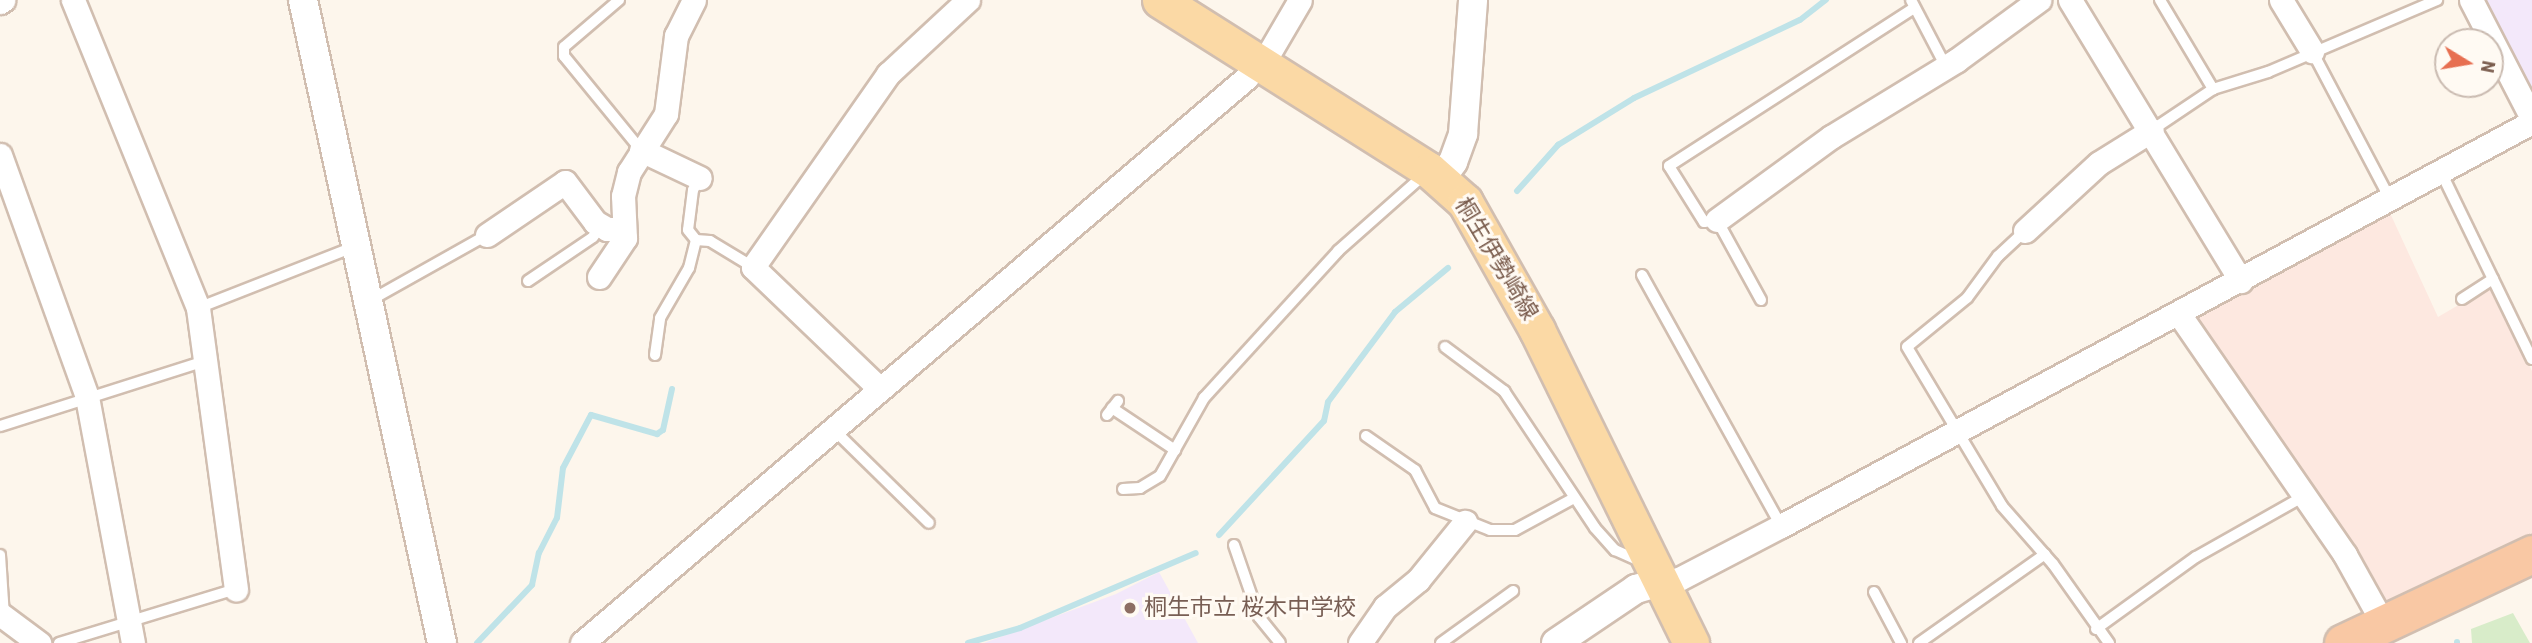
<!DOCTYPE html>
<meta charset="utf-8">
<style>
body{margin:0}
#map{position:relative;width:2532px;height:643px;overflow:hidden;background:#fdf6ec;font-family:"Roboto Condensed","Noto Sans JP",sans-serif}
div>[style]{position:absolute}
.commercial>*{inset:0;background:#fde8e0}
.education>*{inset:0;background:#f3e8fa}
.green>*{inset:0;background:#d8ecc9}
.stream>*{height:6px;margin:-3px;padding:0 3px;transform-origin:3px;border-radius:3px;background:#bfe3e8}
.roads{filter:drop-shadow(2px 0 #d1beb0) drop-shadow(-2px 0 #d1beb0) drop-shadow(0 2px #d1beb0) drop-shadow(0 -2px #d1beb0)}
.service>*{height:10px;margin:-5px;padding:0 5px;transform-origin:5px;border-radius:5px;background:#fff}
.minor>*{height:23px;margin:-11.5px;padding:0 11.5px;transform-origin:11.5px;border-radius:11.5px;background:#fff}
.tertiary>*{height:28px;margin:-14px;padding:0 14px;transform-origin:14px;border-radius:14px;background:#fff}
.primary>*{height:35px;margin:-17.5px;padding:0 17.5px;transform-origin:17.5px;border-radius:17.5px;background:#fbd9a5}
.trunk>*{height:37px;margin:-18.5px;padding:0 18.5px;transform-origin:18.5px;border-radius:18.5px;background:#f9c8a4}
.dots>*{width:19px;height:19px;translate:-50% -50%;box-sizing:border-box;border:4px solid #fffaf3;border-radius:50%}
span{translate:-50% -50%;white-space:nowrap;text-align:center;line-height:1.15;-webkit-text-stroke:6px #fffaf3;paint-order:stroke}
.street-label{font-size:23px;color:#7a5c4d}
.education-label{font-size:23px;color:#785e54}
.left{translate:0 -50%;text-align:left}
.north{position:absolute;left:2434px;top:28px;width:70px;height:70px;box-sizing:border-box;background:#fffaf3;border:2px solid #cabbb1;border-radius:50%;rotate:101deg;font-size:19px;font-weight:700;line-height:28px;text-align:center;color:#7a5c4d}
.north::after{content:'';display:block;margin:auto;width:24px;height:32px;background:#e76f51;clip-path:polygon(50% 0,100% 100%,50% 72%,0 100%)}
</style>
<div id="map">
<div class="commercial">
<i style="clip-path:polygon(2390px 213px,2438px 317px,2491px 286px,2532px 371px,2532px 536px,2387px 605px,2380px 603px,2193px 323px,2198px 313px)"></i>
</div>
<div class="education">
<i style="clip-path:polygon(2480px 0,2532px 0,2532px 95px)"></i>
<i style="clip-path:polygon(1159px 572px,1198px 643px,984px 643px,1116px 594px)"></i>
</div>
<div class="green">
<i style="clip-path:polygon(2513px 613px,2530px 643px,2472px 643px,2471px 629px)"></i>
</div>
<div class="stream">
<i style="left:1517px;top:191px;width:62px;rotate:-48.3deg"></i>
<i style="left:1558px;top:145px;width:89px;rotate:-31.7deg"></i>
<i style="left:1634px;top:98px;width:183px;rotate:-25.2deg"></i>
<i style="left:1800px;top:20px;width:33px;rotate:-38deg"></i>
<i style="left:1219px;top:535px;width:155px;rotate:-47.4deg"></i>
<i style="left:1324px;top:421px;width:19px;rotate:-78deg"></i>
<i style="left:1328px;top:402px;width:112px;rotate:-53.3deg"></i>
<i style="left:1395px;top:312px;width:69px;rotate:-39.7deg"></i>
<i style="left:2457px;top:642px;width:1px;rotate:90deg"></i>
<i style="left:477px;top:643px;width:80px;rotate:-46.5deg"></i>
<i style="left:532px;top:585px;width:33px;rotate:-78deg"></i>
<i style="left:539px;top:553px;width:39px;rotate:-63deg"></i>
<i style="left:557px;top:518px;width:50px;rotate:-83.2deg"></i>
<i style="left:563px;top:468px;width:60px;rotate:-62.2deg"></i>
<i style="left:591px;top:415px;width:69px;rotate:16.1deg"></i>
<i style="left:657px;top:434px;width:7px;rotate:-34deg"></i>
<i style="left:663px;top:430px;width:42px;rotate:-77.6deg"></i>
<i style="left:968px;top:643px;width:54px;rotate:-16.1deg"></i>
<i style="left:1020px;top:628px;width:191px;rotate:-23.1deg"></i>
</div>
<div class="roads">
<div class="service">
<i style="left:619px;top:0;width:72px;rotate:139.5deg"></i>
<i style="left:564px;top:47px;width:9px;rotate:90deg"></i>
<i style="left:564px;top:56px;width:122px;rotate:50.7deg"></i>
<i style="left:1911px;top:0;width:76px;rotate:62.4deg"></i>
<i style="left:2160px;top:0;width:104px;rotate:59.2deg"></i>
<i style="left:2312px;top:51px;width:167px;rotate:62.2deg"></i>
<i style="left:2152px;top:130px;width:73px;rotate:-33.9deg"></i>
<i style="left:2213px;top:89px;width:58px;rotate:-17.2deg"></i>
<i style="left:2268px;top:72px;width:184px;rotate:-23.1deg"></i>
<i style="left:2441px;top:172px;width:208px;rotate:64.1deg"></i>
<i style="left:700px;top:178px;width:14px;rotate:120deg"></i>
<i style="left:693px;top:190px;width:40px;rotate:97.1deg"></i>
<i style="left:688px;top:230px;width:13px;rotate:51deg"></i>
<i style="left:696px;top:240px;width:14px;rotate:4deg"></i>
<i style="left:710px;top:241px;width:50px;rotate:31.2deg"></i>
<i style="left:2025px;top:231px;width:37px;rotate:137deg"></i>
<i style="left:1998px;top:256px;width:52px;rotate:126.4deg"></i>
<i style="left:1967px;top:298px;width:77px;rotate:140.8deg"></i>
<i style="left:1907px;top:347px;width:185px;rotate:59.1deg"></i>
<i style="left:2002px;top:506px;width:77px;rotate:48.7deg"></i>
<i style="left:2053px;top:564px;width:97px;rotate:54.7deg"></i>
<i style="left:1642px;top:275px;width:287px;rotate:61deg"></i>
<i style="left:528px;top:281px;width:78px;rotate:-34.1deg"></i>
<i style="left:593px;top:237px;width:14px;rotate:-54deg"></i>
<i style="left:2462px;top:299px;width:37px;rotate:-33deg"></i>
<i style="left:371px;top:300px;width:133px;rotate:-29.3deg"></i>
<i style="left:1761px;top:300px;width:91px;rotate:-118.8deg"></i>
<i style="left:1717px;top:220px;width:13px;rotate:171deg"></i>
<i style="left:1704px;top:222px;width:66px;rotate:-122deg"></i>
<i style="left:1669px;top:166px;width:292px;rotate:-32.8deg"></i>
<i style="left:198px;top:308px;width:168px;rotate:-21.4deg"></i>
<i style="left:1445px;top:347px;width:74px;rotate:36.7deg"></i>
<i style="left:1504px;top:391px;width:164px;rotate:56.4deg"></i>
<i style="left:1595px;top:528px;width:30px;rotate:48deg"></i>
<i style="left:1615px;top:550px;width:27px;rotate:24deg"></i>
<i style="left:655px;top:355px;width:37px;rotate:-82deg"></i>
<i style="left:660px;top:318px;width:58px;rotate:-59.9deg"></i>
<i style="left:689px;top:268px;width:29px;rotate:-76deg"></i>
<i style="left:1112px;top:408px;width:76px;rotate:33.7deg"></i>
<i style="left:1107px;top:415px;width:18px;rotate:-52deg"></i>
<i style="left:0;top:426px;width:215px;rotate:-17.6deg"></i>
<i style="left:833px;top:429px;width:134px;rotate:44.4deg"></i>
<i style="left:1366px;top:436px;width:60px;rotate:34.8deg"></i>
<i style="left:1415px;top:470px;width:43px;rotate:62.2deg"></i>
<i style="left:1435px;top:508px;width:59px;rotate:21.8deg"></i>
<i style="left:1490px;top:530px;width:25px"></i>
<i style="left:1515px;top:530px;width:67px;rotate:-28.5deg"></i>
<i style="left:1123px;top:489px;width:17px;rotate:-3deg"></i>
<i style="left:1140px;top:488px;width:23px;rotate:-31deg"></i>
<i style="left:1160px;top:476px;width:90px;rotate:-60.6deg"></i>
<i style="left:1204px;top:398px;width:199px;rotate:-47.6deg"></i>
<i style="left:1338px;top:251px;width:115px;rotate:-41.5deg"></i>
<i style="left:1234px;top:545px;width:76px;rotate:70.9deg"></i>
<i style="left:1259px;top:617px;width:33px;rotate:51deg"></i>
<i style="left:0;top:555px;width:62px;rotate:86.3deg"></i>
<i style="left:1874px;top:592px;width:58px;rotate:62.1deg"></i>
<i style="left:2096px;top:629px;width:123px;rotate:-35.8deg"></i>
<i style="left:2196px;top:557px;width:126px;rotate:-29.4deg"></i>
<i style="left:59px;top:643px;width:185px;rotate:-17deg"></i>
<i style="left:1441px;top:643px;width:89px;rotate:-35.8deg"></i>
<i style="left:1919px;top:643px;width:154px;rotate:-35.2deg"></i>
</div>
<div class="minor">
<i style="left:73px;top:0;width:332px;rotate:67.9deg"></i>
<i style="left:198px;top:308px;width:284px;rotate:82.3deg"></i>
<i style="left:2070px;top:0;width:329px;rotate:58.7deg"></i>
<i style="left:2281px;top:0;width:60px;rotate:58.7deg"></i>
<i style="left:2471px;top:0;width:133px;rotate:62.7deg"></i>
<i style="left:0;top:2px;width:4px;rotate:-34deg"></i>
<i style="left:641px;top:150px;width:65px;rotate:25.4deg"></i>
<i style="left:0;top:155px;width:257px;rotate:70.2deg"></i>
<i style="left:87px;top:397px;width:250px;rotate:79.4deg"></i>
<i style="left:1717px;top:220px;width:141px;rotate:-36.1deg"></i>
<i style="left:1831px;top:137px;width:148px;rotate:-31.4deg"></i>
<i style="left:1957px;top:60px;width:102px;rotate:-36.2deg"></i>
<i style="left:2025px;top:231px;width:100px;rotate:-42.6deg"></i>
<i style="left:2099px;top:163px;width:62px;rotate:-31.9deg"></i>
<i style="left:487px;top:235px;width:94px;rotate:-34.2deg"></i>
<i style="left:565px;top:182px;width:50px;rotate:53.1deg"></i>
<i style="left:595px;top:222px;width:14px;rotate:30deg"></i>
<i style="left:607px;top:229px;width:17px"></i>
<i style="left:599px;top:277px;width:47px;rotate:-56.3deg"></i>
<i style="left:625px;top:238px;width:42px;rotate:-92.7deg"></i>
<i style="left:623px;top:196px;width:25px;rotate:-76deg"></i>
<i style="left:629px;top:172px;width:69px;rotate:-57.5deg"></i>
<i style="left:666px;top:114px;width:79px;rotate:-82.7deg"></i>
<i style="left:676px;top:36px;width:40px;rotate:-63.4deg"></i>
<i style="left:2179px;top:314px;width:293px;rotate:55.4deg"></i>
<i style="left:2345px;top:555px;width:80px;rotate:60.9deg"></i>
<i style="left:880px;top:389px;width:176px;rotate:-136.2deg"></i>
<i style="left:753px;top:267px;width:236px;rotate:-55deg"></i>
<i style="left:888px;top:74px;width:109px;rotate:-42.8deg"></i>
<i style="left:1660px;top:582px;width:19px;rotate:-9deg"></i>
<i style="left:1679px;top:579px;width:115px;rotate:-27.5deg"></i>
<i style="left:1781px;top:526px;width:853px;rotate:-28.28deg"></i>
<i style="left:0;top:614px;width:49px;rotate:36.6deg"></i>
<i style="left:582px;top:643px;width:872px;rotate:-40.39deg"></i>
<i style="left:1246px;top:78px;width:34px;rotate:-47deg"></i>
<i style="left:1269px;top:53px;width:61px;rotate:-59.7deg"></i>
<i style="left:1360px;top:643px;width:44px;rotate:-55.2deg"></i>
<i style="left:1385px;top:607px;width:43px;rotate:-39.3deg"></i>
<i style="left:1418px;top:580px;width:75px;rotate:-51deg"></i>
</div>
<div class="tertiary">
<i style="left:303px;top:0;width:658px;rotate:77.8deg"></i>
<i style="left:1441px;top:179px;width:21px;rotate:-55deg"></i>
<i style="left:1453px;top:162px;width:30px;rotate:-70deg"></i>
<i style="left:1463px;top:134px;width:134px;rotate:-85.7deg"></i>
<i style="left:1556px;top:643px;width:97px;rotate:-34deg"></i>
<i style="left:1636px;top:589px;width:25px;rotate:-16deg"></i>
</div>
<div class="primary">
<i style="left:1160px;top:0;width:318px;rotate:32.3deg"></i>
<i style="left:1429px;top:170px;width:48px;rotate:41.6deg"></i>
<i style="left:1465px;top:202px;width:147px;rotate:60.6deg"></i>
<i style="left:1537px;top:330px;width:349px;rotate:63.8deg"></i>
</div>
<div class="trunk">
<i style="left:2343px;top:643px;width:209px;rotate:-25.2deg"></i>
</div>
</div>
<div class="dots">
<i style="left:1130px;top:608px;background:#8d6e63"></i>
</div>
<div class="street-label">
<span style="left:1496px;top:259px;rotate:59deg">桐生伊勢崎線</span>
</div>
<div class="education-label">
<span class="left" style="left:1144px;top:608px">桐生市立 桜木中学校</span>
</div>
<div class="north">N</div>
</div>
